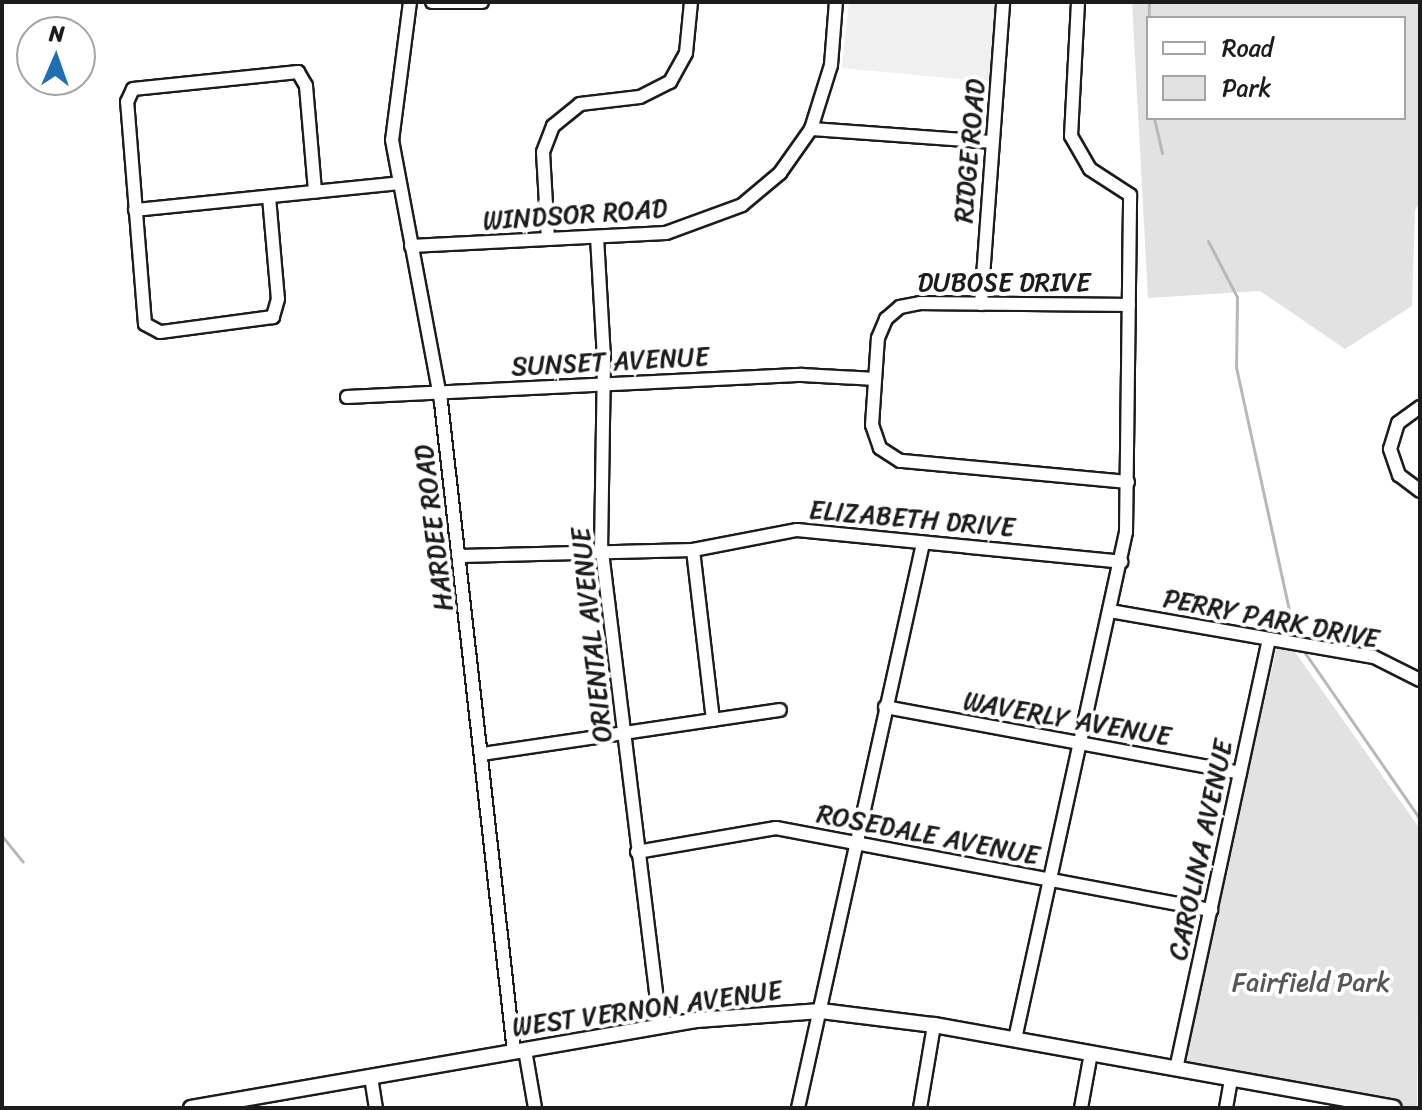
<!DOCTYPE html>
<style>
body{margin:0}
#map{position:relative;width:1422px;height:1110px;overflow:hidden;background:#fff;font-family:Sriracha,sans-serif}
div>[style]{position:absolute}
.built>*{inset:0;background:#f0f0f0}
.green>*{inset:0;background:#e2e2e2}
.stream>*{height:3px;margin:-1.5px;padding:0 1.5px;transform-origin:1.5px;border-radius:1.5px;background:#b8b8b8}
.roads{filter:drop-shadow(2px 0 #1c1c1c) drop-shadow(-2px 0 #1c1c1c) drop-shadow(0 2px #1c1c1c) drop-shadow(0 -2px #1c1c1c)}
.minor>*{height:12px;margin:-6px;padding:0 6px;transform-origin:6px;border-radius:6px;background:#fff}
.major>*{height:14px;margin:-7px;padding:0 7px;transform-origin:7px;border-radius:7px;background:#fff}
span{translate:-50% -50%;white-space:nowrap;text-align:center;line-height:1.15;-webkit-text-stroke:8px #fff;paint-order:stroke}
.street-label{font-size:26px;color:#1c1c1c}
.park-label{font-size:26px;color:#575757}
.frame{position:absolute;inset:0;border:4px solid #1c1c1c;pointer-events:none}
.legend{position:absolute;left:1146px;top:16px;width:260px;height:104px;box-sizing:border-box;background:#fff;border:2px solid #a4a4a4;margin:0;padding:10px 14px;list-style:none;font-size:24px;color:#1c1c1c}
.legend li{display:flex;align-items:center;gap:16px;height:40px}
.legend b{width:40px;border:2px solid #a4a4a4}
.north{position:absolute;left:16px;top:16px;width:80px;height:80px;box-sizing:border-box;background:#fff;border:2px solid #a4a4a4;border-radius:50%;rotate:2deg;font-size:22px;font-weight:700;line-height:32px;text-align:center;color:#1c1c1c}
.north::after{content:'';display:block;margin:auto;width:28px;height:36px;background:#1f6fb2;clip-path:polygon(50% 0,100% 100%,50% 72%,0 100%)}
</style>
<div id="map">
<div class="built">
<i style="clip-path:polygon(849px 2px,995px 2px,989px 82px,842px 68px)"></i>
</div>
<div class="green">
<i style="clip-path:polygon(evenodd,1132px 2px,1420px 2px,1420px 202px,1415px 210px,1412px 306px,1345px 349px,1260px 291px,1148px 298px,1132px 2px,1404px 18px,1404px 118px,1148px 118px,1148px 18px,1404px 18px)"></i>
<i style="clip-path:polygon(1277px 647px,1295px 652px,1420px 829px,1417px 1108px,1382px 1108px,1179px 1069px)"></i>
</div>
<div class="stream">
<i style="left:1148px;top:63px;width:61px;rotate:-89.1deg"></i>
<i style="left:1154px;top:118px;width:36px;rotate:77deg"></i>
<i style="left:1208px;top:241px;width:63px;rotate:62.6deg"></i>
<i style="left:1237px;top:297px;width:70px;rotate:90.8deg"></i>
<i style="left:1236px;top:367px;width:271px;rotate:77.7deg"></i>
<i style="left:1305px;top:653px;width:202px;rotate:55.3deg"></i>
<i style="left:2px;top:836px;width:33px;rotate:51deg"></i>
</div>
<div class="roads">
<div class="minor">
<i style="left:410px;top:2px;width:139px;rotate:97.4deg"></i>
<i style="left:392px;top:140px;width:267px;rotate:79.4deg"></i>
<i style="left:441px;top:402px;width:654px;rotate:83.59deg"></i>
<i style="left:432px;top:2px;width:50px"></i>
<i style="left:811px;top:129px;width:181px;rotate:4.1deg"></i>
<i style="left:269px;top:197px;width:102px;rotate:85deg"></i>
<i style="left:278px;top:299px;width:19px;rotate:106deg"></i>
<i style="left:273px;top:317px;width:114px;rotate:172.4deg"></i>
<i style="left:160px;top:332px;width:17px;rotate:-152deg"></i>
<i style="left:145px;top:324px;width:223px;rotate:-94.6deg"></i>
<i style="left:127px;top:102px;width:14px;rotate:-65deg"></i>
<i style="left:133px;top:89px;width:166px;rotate:-5.9deg"></i>
<i style="left:298px;top:72px;width:16px;rotate:60deg"></i>
<i style="left:306px;top:86px;width:106px;rotate:85.1deg"></i>
<i style="left:135px;top:210px;width:265px;rotate:-5.8deg"></i>
<i style="left:597px;top:237px;width:123px;rotate:86.7deg"></i>
<i style="left:604px;top:360px;width:184px;rotate:90.9deg"></i>
<i style="left:601px;top:544px;width:486px;rotate:83deg"></i>
<i style="left:548px;top:239px;width:87px;rotate:-93.3deg"></i>
<i style="left:543px;top:152px;width:28px;rotate:-69deg"></i>
<i style="left:553px;top:126px;width:35px;rotate:-39deg"></i>
<i style="left:580px;top:104px;width:60px;rotate:-6.7deg"></i>
<i style="left:640px;top:97px;width:34px;rotate:-27deg"></i>
<i style="left:670px;top:82px;width:33px;rotate:-61deg"></i>
<i style="left:686px;top:53px;width:51px;rotate:-84.4deg"></i>
<i style="left:411px;top:246px;width:255px;rotate:-2.9deg"></i>
<i style="left:666px;top:233px;width:81px;rotate:-20.2deg"></i>
<i style="left:742px;top:205px;width:50px;rotate:-40.1deg"></i>
<i style="left:780px;top:173px;width:54px;rotate:-54.8deg"></i>
<i style="left:811px;top:129px;width:67px;rotate:-72.6deg"></i>
<i style="left:831px;top:65px;width:63px;rotate:-85.5deg"></i>
<i style="left:981px;top:304px;width:303px;rotate:-85.8deg"></i>
<i style="left:347px;top:397px;width:456px;rotate:-2.8deg"></i>
<i style="left:802px;top:375px;width:73px;rotate:3.1deg"></i>
<i style="left:1420px;top:407px;width:27px;rotate:144deg"></i>
<i style="left:1398px;top:423px;width:27px;rotate:107deg"></i>
<i style="left:1390px;top:449px;width:28px;rotate:71deg"></i>
<i style="left:1399px;top:475px;width:26px;rotate:37deg"></i>
<i style="left:1128px;top:482px;width:229px;rotate:-174.7deg"></i>
<i style="left:900px;top:461px;width:24px;rotate:-147deg"></i>
<i style="left:880px;top:448px;width:24px;rotate:-109deg"></i>
<i style="left:872px;top:425px;width:87px;rotate:-86.1deg"></i>
<i style="left:878px;top:338px;width:21px;rotate:-67deg"></i>
<i style="left:886px;top:319px;width:18px;rotate:-41deg"></i>
<i style="left:900px;top:307px;width:20px;rotate:-11deg"></i>
<i style="left:920px;top:303px;width:209px;rotate:0.5deg"></i>
<i style="left:693px;top:550px;width:171px;rotate:83.3deg"></i>
<i style="left:461px;top:556px;width:232px;rotate:-1.5deg"></i>
<i style="left:693px;top:550px;width:106px;rotate:-10.9deg"></i>
<i style="left:797px;top:530px;width:326px;rotate:5.6deg"></i>
<i style="left:1110px;top:611px;width:268px;rotate:9.9deg"></i>
<i style="left:1374px;top:657px;width:51px;rotate:26.6deg"></i>
<i style="left:885px;top:707px;width:361px;rotate:10.5deg"></i>
<i style="left:482px;top:754px;width:301px;rotate:-8.4deg"></i>
<i style="left:637px;top:852px;width:141px;rotate:-9.8deg"></i>
<i style="left:776px;top:828px;width:443px;rotate:10.7deg"></i>
<i style="left:1015px;top:1039px;width:519px;rotate:-77.65deg"></i>
<i style="left:1126px;top:532px;width:337px;rotate:-89.3deg"></i>
<i style="left:1130px;top:195px;width:48px;rotate:-147deg"></i>
<i style="left:1090px;top:169px;width:38px;rotate:-120deg"></i>
<i style="left:1071px;top:136px;width:134px;rotate:-87deg"></i>
<i style="left:525px;top:1050px;width:59px;rotate:80.2deg"></i>
<i style="left:1176px;top:1069px;width:439px;rotate:-77.8deg"></i>
<i style="left:371px;top:1077px;width:31px;rotate:81deg"></i>
<i style="left:798px;top:1108px;width:579px;rotate:-77.52deg"></i>
<i style="left:920px;top:1108px;width:84px;rotate:-80.4deg"></i>
<i style="left:1081px;top:1108px;width:56px;rotate:-79.7deg"></i>
<i style="left:1226px;top:1108px;width:29px;rotate:-80deg"></i>
</div>
<div class="major">
<i style="left:191px;top:1108px;width:514px;rotate:-9.87deg"></i>
<i style="left:697px;top:1020px;width:124px;rotate:-4.2deg"></i>
<i style="left:821px;top:1011px;width:114px;rotate:7.1deg"></i>
<i style="left:934px;top:1025px;width:467px;rotate:10.2deg"></i>
</div>
</div>
<div class="street-label">
<span style="left:970px;top:151px;rotate:-85deg">RIDGE ROAD</span>
<span style="left:575px;top:215px;rotate:-4deg">WINDSOR ROAD</span>
<span style="left:1004px;top:283px">DUBOSE DRIVE</span>
<span style="left:610px;top:362px;rotate:-3deg">SUNSET AVENUE</span>
<span style="left:912px;top:519px;rotate:5deg">ELIZABETH DRIVE</span>
<span style="left:434px;top:528px;rotate:-97deg">HARDEE ROAD</span>
<span style="left:1271px;top:619px;rotate:11deg">PERRY PARK DRIVE</span>
<span style="left:592px;top:635px;rotate:-96deg">ORIENTAL AVENUE</span>
<span style="left:1067px;top:719px;rotate:10deg">WAVERLY AVENUE</span>
<span style="left:928px;top:835px;rotate:11deg">ROSEDALE AVENUE</span>
<span style="left:1201px;top:850px;rotate:-78deg">CAROLINA AVENUE</span>
<span style="left:647px;top:1009px;rotate:-8deg">WEST VERNON AVENUE</span>
</div>
<div class="park-label">
<span style="left:1311px;top:983px">Fairfield Park</span>
</div>
<div class="frame"></div>
<ul class="legend">
<li><b style="height:10px;background:#fff"></b>Road</li>
<li><b style="height:22px;background:#e2e2e2"></b>Park</li>
</ul>
<div class="north">N</div>
</div>
